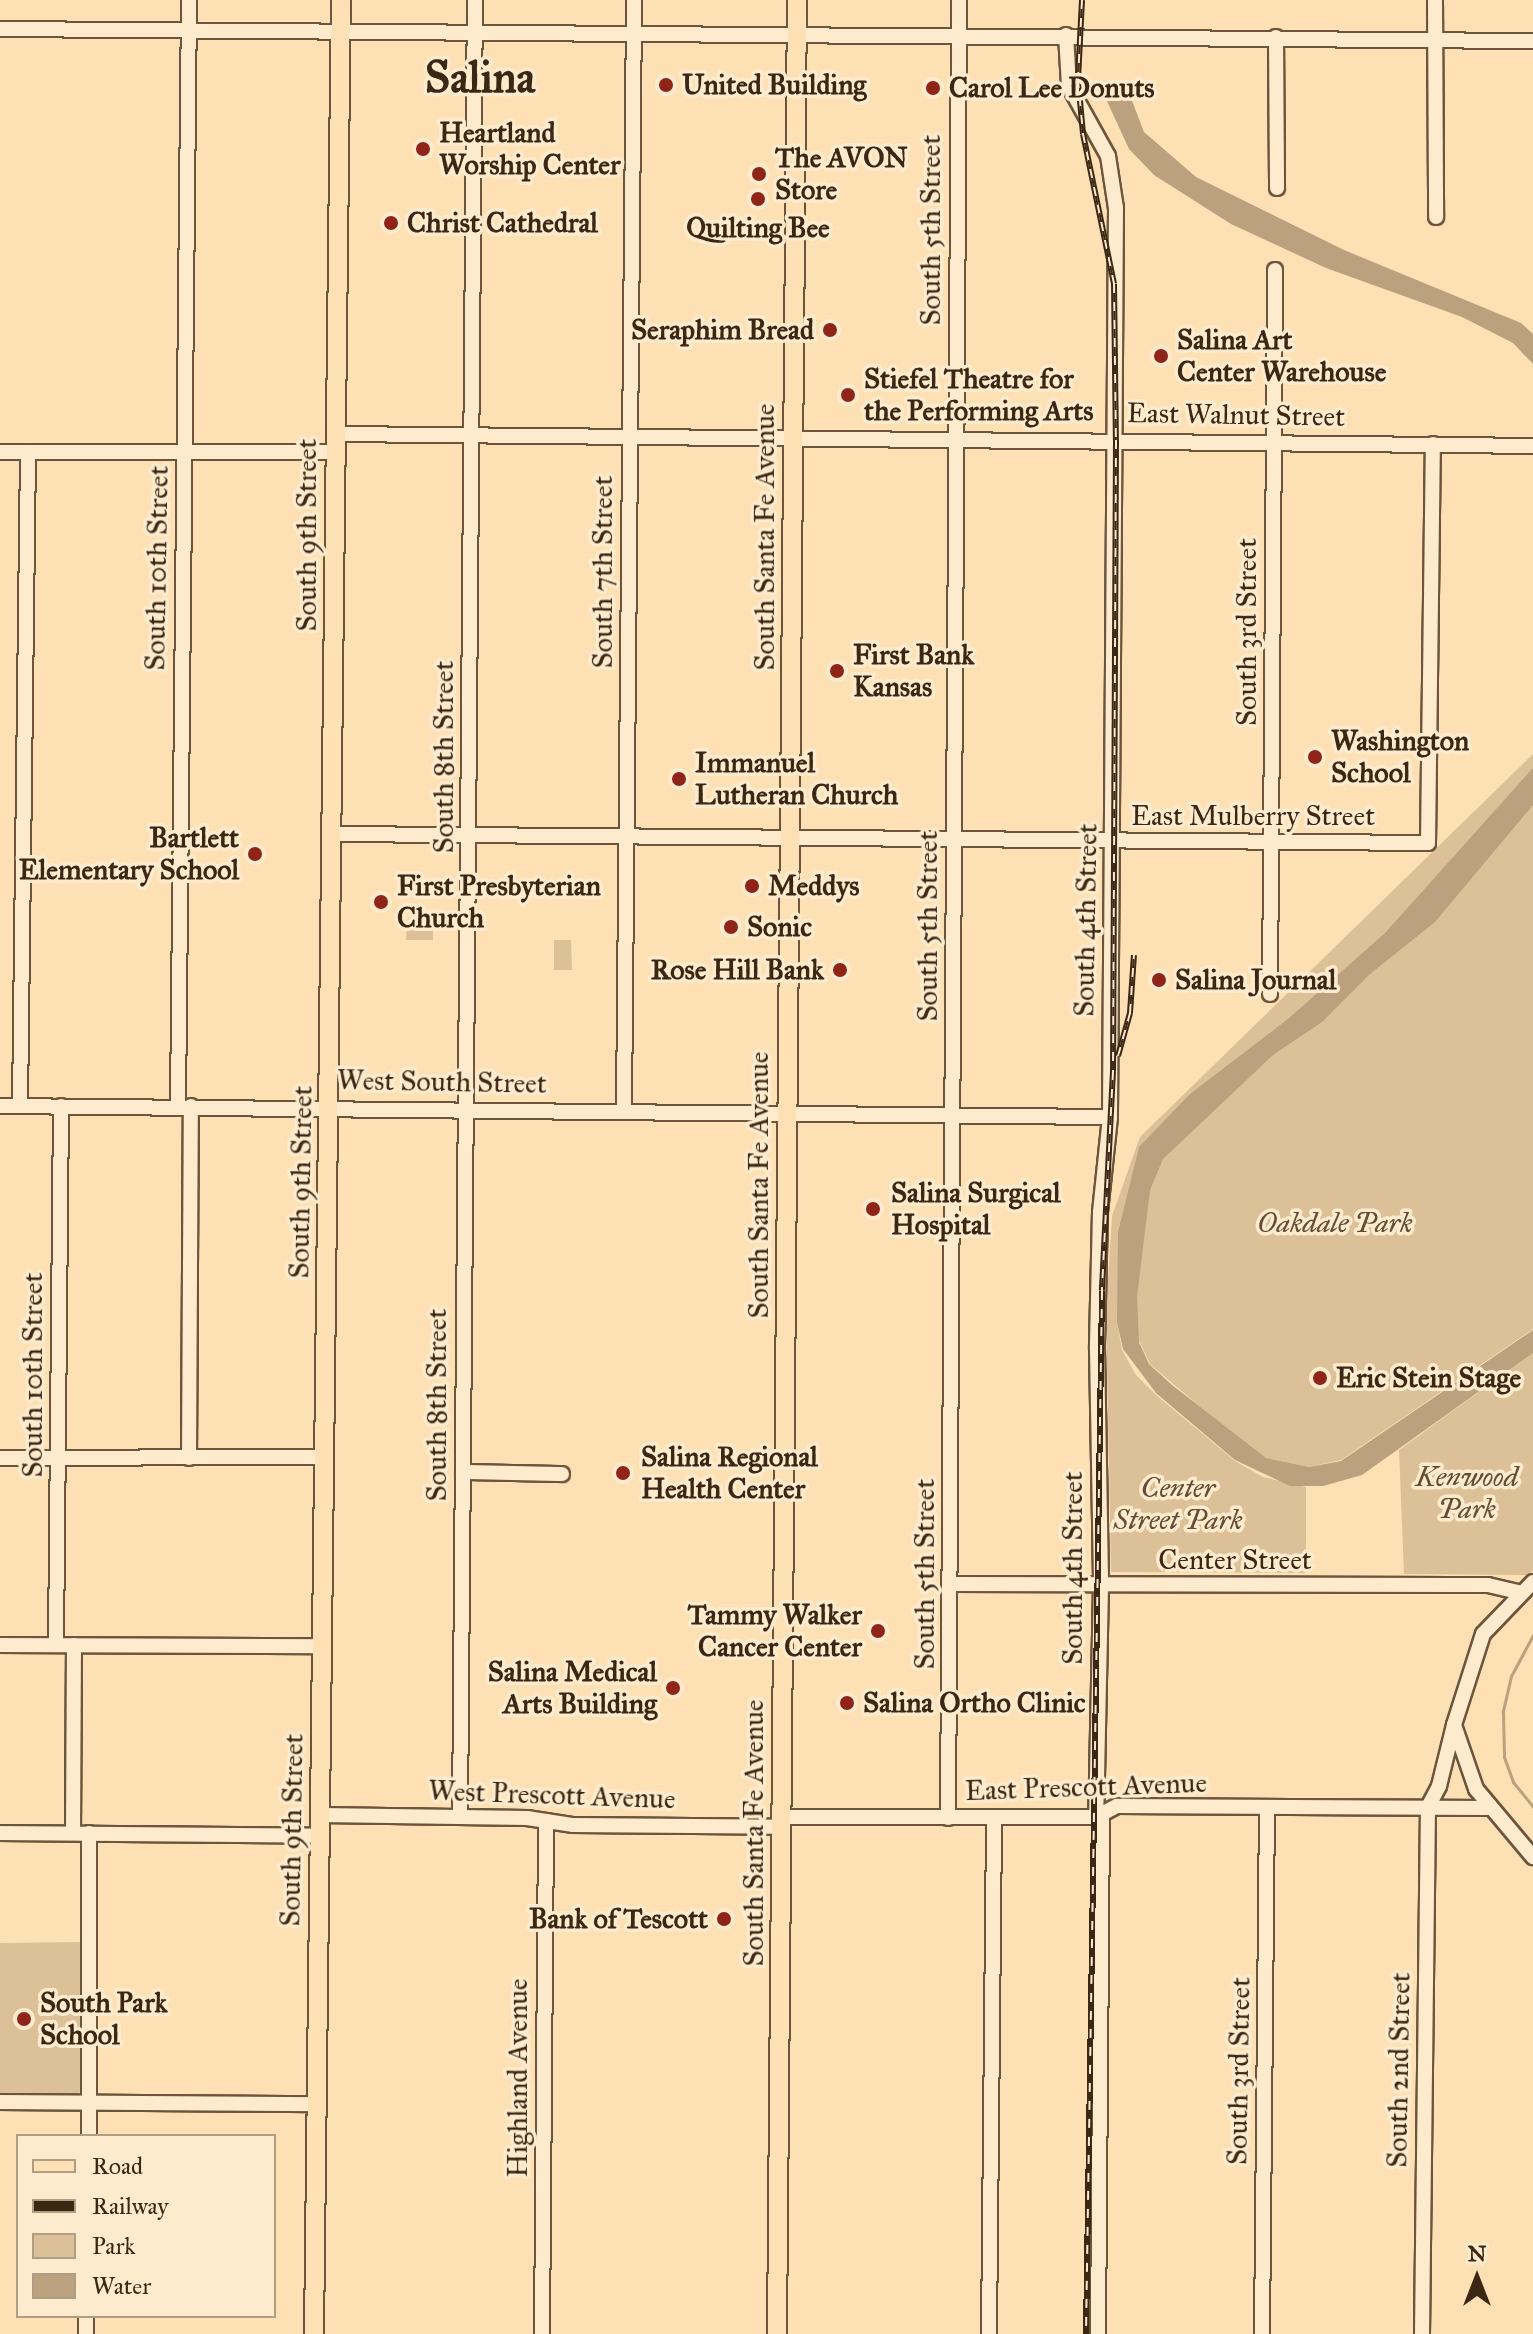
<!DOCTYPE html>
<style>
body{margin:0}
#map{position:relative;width:1533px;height:2334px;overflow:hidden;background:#fde0b3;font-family:"IM FELL Great Primer",serif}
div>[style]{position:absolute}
.green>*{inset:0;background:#dcc198}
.water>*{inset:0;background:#bba17d}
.stream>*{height:3px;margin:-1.5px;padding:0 1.5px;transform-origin:1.5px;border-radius:1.5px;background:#bba17d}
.roads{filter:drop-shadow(2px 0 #6c553c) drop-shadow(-2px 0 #6c553c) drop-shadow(0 2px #6c553c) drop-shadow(0 -2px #6c553c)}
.minor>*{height:14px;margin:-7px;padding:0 7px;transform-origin:7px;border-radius:7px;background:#feebce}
.major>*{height:18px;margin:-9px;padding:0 9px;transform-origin:9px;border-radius:9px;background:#fde0b3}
.rail>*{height:6px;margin-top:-3px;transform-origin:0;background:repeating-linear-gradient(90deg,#feebce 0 9px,#3b2714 0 18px);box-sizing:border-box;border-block:2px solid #3b2714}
.dots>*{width:22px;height:22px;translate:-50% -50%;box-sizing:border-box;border:4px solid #feebce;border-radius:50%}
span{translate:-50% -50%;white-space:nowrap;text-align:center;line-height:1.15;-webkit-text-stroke:7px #feebce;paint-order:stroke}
.poi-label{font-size:28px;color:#3b2714;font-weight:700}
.left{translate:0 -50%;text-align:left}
.right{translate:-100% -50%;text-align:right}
.street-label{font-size:28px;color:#3b2714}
.park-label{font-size:28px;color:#634e35;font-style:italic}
.town-label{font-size:44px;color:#3b2714;font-weight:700}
.legend{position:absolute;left:16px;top:2134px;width:260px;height:184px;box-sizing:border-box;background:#feebce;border:2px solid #b09d84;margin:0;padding:10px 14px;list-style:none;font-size:24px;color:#3b2714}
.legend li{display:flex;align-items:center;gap:16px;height:40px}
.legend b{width:40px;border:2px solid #b09d84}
.north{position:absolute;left:1437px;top:2238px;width:80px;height:80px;-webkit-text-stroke:6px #feebce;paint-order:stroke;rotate:0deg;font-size:22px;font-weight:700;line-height:32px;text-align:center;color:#3b2714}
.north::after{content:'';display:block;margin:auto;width:28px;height:36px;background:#3b2714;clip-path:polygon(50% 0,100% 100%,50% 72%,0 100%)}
</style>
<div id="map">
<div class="green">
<i style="clip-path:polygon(1533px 754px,1533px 1329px,1341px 1460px,1309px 1467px,1266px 1458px,1247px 1447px,1150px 1364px,1140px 1342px,1117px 1322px,1122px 1350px,1136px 1375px,1156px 1395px,1235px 1461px,1263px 1477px,1306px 1487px,1306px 1573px,1111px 1572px,1106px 1313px,1112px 1216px,1140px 1137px)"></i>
<i style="clip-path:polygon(407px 924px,433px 925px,433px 940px,406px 940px)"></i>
<i style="clip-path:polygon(554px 940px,571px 940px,572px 970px,554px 970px)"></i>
<i style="clip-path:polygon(1533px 1353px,1533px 1571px,1527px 1575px,1404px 1574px,1399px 1450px)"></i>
<i style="clip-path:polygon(83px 1942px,84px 2087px,78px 2094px,0 2093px,0 1943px)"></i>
</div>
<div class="water">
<i style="clip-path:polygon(1120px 90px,1129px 93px,1144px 132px,1196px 177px,1344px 250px,1521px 323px,1533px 334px,1533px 364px,1513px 343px,1462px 317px,1326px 268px,1231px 224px,1154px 175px,1129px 149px,1106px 99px)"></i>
<i style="clip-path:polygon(1533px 768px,1533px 805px,1435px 922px,1370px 974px,1322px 1022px,1273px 1055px,1163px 1159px,1150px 1190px,1137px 1297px,1139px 1342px,1149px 1364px,1172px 1385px,1266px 1458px,1309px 1467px,1341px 1461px,1533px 1330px,1533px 1353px,1362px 1475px,1323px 1486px,1290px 1486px,1235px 1460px,1156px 1393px,1123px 1349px,1117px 1322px,1118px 1232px,1139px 1147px,1190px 1094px,1288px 1019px,1385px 933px)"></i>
</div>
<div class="stream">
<i style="left:1533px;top:1635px;width:47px;rotate:118.2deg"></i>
<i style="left:1511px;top:1676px;width:37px;rotate:103deg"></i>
<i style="left:1503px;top:1712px;width:45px;rotate:88.7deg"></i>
<i style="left:1504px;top:1757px;width:27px;rotate:70deg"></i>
<i style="left:1513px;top:1782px;width:32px;rotate:51deg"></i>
</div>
<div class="roads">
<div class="minor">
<i style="left:1435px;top:0;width:217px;rotate:89.7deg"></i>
<i style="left:0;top:29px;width:1533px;rotate:0.45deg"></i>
<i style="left:1066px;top:35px;width:51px;rotate:86.6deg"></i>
<i style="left:1069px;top:86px;width:80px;rotate:60.9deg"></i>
<i style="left:1108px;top:156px;width:53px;rotate:81.3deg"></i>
<i style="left:1116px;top:208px;width:909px;rotate:90.38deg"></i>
<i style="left:1110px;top:1117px;width:96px;rotate:96deg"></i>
<i style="left:1100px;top:1212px;width:137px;rotate:91.3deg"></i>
<i style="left:1097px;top:1349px;width:237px;rotate:89deg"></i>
<i style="left:1101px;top:1586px;width:231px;rotate:91.2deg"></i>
<i style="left:1276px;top:37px;width:151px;rotate:89.6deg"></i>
<i style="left:336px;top:434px;width:1197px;rotate:0.57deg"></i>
<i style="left:0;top:452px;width:335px"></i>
<i style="left:333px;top:834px;width:1095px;rotate:0.47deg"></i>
<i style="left:1428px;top:843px;width:399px;rotate:-89.3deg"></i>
<i style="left:1270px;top:994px;width:724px;rotate:-89.6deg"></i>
<i style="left:0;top:1106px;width:1110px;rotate:0.57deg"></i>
<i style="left:20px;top:1106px;width:654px;rotate:-89.3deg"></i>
<i style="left:178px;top:1106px;width:1106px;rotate:-89.43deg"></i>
<i style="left:624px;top:1110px;width:1110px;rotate:-89.48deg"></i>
<i style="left:0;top:1458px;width:325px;rotate:-0.2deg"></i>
<i style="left:189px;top:1458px;width:352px;rotate:-89.7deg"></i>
<i style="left:463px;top:1472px;width:99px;rotate:1.2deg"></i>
<i style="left:1533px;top:1582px;width:72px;rotate:133.9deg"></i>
<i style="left:1483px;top:1634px;width:96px;rotate:107.7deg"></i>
<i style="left:1454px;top:1725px;width:68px;rotate:71deg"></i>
<i style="left:1476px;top:1789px;width:89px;rotate:50deg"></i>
<i style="left:951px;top:1584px;width:537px;rotate:0.11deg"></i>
<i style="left:1488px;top:1585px;width:32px;rotate:13deg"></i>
<i style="left:0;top:1645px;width:323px;rotate:0.2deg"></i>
<i style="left:56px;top:1645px;width:539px;rotate:-89.47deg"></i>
<i style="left:320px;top:1815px;width:207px;rotate:0.8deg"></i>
<i style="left:527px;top:1818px;width:47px;rotate:8.7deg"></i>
<i style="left:573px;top:1825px;width:209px;rotate:0.5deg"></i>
<i style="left:460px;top:1817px;width:1817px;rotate:-89.53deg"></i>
<i style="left:782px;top:1817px;width:314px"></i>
<i style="left:1096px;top:1817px;width:24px;rotate:-28deg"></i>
<i style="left:1117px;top:1806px;width:370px;rotate:0.3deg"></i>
<i style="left:948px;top:1818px;width:1818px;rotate:-89.65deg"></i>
<i style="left:0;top:1833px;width:320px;rotate:0.5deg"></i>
<i style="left:73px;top:1833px;width:188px;rotate:-89.7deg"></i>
<i style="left:0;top:2102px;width:316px;rotate:0.4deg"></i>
<i style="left:89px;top:2136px;width:303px;rotate:-90deg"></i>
<i style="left:86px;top:2334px;width:18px;rotate:-90deg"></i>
<i style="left:542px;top:2334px;width:513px;rotate:-89.55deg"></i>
<i style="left:989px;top:2334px;width:515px;rotate:-89.44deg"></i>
<i style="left:1098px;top:2334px;width:519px;rotate:-89.56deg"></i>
<i style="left:1262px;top:2334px;width:526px;rotate:-89.46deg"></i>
<i style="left:1422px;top:2334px;width:527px;rotate:-89.35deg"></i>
<i style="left:1428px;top:1807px;width:24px;rotate:-62deg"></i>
<i style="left:1439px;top:1786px;width:63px;rotate:-76.2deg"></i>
</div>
<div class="major">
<i style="left:314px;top:2334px;width:2334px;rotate:-89.34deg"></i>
<i style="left:777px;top:2334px;width:2334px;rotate:-89.51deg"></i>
</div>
</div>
<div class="rail">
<i style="left:1082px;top:0;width:79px;rotate:92.9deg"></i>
<i style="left:1078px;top:79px;width:55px;rotate:84.8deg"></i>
<i style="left:1083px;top:134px;width:153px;rotate:78.3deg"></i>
<i style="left:1114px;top:284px;width:156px;rotate:89.3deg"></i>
<i style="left:1116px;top:440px;width:631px;rotate:90.27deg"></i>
<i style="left:1113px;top:1071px;width:220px;rotate:92.9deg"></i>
<i style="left:1102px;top:1291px;width:1043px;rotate:90.88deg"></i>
<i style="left:1118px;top:1056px;width:45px;rotate:-74.4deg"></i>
<i style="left:1130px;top:1013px;width:58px;rotate:-86.1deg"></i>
</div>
<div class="dots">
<i style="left:666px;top:85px;background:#8f2418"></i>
<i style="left:933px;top:88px;background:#8f2418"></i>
<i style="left:423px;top:149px;background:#8f2418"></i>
<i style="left:759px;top:174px;background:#8f2418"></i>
<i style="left:758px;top:199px;background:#8f2418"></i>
<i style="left:391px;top:223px;background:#8f2418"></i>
<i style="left:830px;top:330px;background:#8f2418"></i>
<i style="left:1161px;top:356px;background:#8f2418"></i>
<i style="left:848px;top:395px;background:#8f2418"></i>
<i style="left:837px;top:671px;background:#8f2418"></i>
<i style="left:1315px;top:757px;background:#8f2418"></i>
<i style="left:679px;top:779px;background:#8f2418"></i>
<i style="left:255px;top:854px;background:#8f2418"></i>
<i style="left:752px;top:886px;background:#8f2418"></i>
<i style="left:381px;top:902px;background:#8f2418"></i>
<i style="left:731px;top:927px;background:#8f2418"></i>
<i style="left:840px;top:970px;background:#8f2418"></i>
<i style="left:1159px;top:980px;background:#8f2418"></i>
<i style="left:873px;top:1209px;background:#8f2418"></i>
<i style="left:1320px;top:1378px;background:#8f2418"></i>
<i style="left:623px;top:1473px;background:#8f2418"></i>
<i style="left:878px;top:1631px;background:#8f2418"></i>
<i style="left:673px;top:1688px;background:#8f2418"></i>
<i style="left:847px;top:1703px;background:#8f2418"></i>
<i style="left:724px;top:1919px;background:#8f2418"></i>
<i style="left:24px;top:2019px;background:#8f2418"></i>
</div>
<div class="poi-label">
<span class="left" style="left:682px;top:85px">United Building</span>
<span class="left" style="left:949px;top:88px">Carol Lee Donuts</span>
<span class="left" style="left:439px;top:149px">Heartland<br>Worship Center</span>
<span class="left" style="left:775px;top:174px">The AVON<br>Store</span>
<span class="left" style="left:407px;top:223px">Christ Cathedral</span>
<span style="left:758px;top:228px">Quilting Bee</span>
<span class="right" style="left:814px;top:330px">Seraphim Bread</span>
<span class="left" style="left:1177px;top:356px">Salina Art<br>Center Warehouse</span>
<span class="left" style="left:864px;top:395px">Stiefel Theatre for<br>the Performing Arts</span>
<span class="left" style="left:853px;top:671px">First Bank<br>Kansas</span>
<span class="left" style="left:1331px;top:757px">Washington<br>School</span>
<span class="left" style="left:695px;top:779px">Immanuel<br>Lutheran Church</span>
<span class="right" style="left:239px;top:854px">Bartlett<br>Elementary School</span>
<span class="left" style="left:397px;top:902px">First Presbyterian<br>Church</span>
<span class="left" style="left:768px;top:886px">Meddys</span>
<span class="left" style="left:747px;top:927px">Sonic</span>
<span class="right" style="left:824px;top:970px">Rose Hill Bank</span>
<span class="left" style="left:1175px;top:980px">Salina Journal</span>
<span class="left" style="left:891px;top:1209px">Salina Surgical<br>Hospital</span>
<span class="left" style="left:1336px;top:1378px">Eric Stein Stage</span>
<span class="left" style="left:641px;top:1473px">Salina Regional<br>Health Center</span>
<span class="right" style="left:862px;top:1631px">Tammy Walker<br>Cancer Center</span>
<span class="right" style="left:657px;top:1688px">Salina Medical<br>Arts Building</span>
<span class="left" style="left:863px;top:1703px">Salina Ortho Clinic</span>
<span class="right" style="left:708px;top:1919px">Bank of Tescott</span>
<span class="left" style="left:40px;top:2019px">South Park<br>School</span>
</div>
<div class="street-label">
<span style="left:931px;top:230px;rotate:-90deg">South 5th Street</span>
<span style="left:1236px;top:415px;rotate:1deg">East Walnut Street</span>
<span style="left:307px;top:535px;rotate:-90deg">South 9th Street</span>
<span style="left:765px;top:537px;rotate:-90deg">South Santa Fe Avenue</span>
<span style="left:157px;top:568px;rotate:-89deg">South 10th Street</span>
<span style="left:603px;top:572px;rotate:-90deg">South 7th Street</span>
<span style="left:1247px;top:632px;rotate:-90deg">South 3rd Street</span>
<span style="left:444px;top:757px;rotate:-90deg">South 8th Street</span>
<span style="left:1253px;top:816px">East Mulberry Street</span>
<span style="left:1086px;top:920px;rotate:-89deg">South 4th Street</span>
<span style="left:928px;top:926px;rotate:-90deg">South 5th Street</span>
<span style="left:442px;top:1082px;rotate:1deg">West South Street</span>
<span style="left:301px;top:1182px;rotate:-89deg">South 9th Street</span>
<span style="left:759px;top:1185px;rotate:-90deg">South Santa Fe Avenue</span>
<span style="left:33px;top:1375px;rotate:-90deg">South 10th Street</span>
<span style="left:437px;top:1405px;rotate:-90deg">South 8th Street</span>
<span style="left:1235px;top:1560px">Center Street</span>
<span style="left:1073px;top:1568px;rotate:-90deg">South 4th Street</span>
<span style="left:925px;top:1574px;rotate:-90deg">South 5th Street</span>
<span style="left:1086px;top:1787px;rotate:-2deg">East Prescott Avenue</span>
<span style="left:552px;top:1795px;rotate:2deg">West Prescott Avenue</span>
<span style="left:292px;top:1830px;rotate:-89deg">South 9th Street</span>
<span style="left:754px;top:1833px;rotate:-90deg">South Santa Fe Avenue</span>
<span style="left:1399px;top:2070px;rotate:-89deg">South 2nd Street</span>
<span style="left:1239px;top:2071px;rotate:-89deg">South 3rd Street</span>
<span style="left:518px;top:2078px;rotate:-90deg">Highland Avenue</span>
</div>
<div class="park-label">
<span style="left:1335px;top:1223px">Oakdale Park</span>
<span style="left:1467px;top:1493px">Kenwood<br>Park</span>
<span style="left:1178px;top:1504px">Center<br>Street Park</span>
</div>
<div class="town-label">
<span style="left:480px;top:77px">Salina</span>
</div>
<ul class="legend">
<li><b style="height:10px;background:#fde0b3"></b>Road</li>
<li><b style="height:10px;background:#3b2714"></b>Railway</li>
<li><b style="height:22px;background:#dcc198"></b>Park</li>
<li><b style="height:22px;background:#bba17d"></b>Water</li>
</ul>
<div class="north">N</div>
</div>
